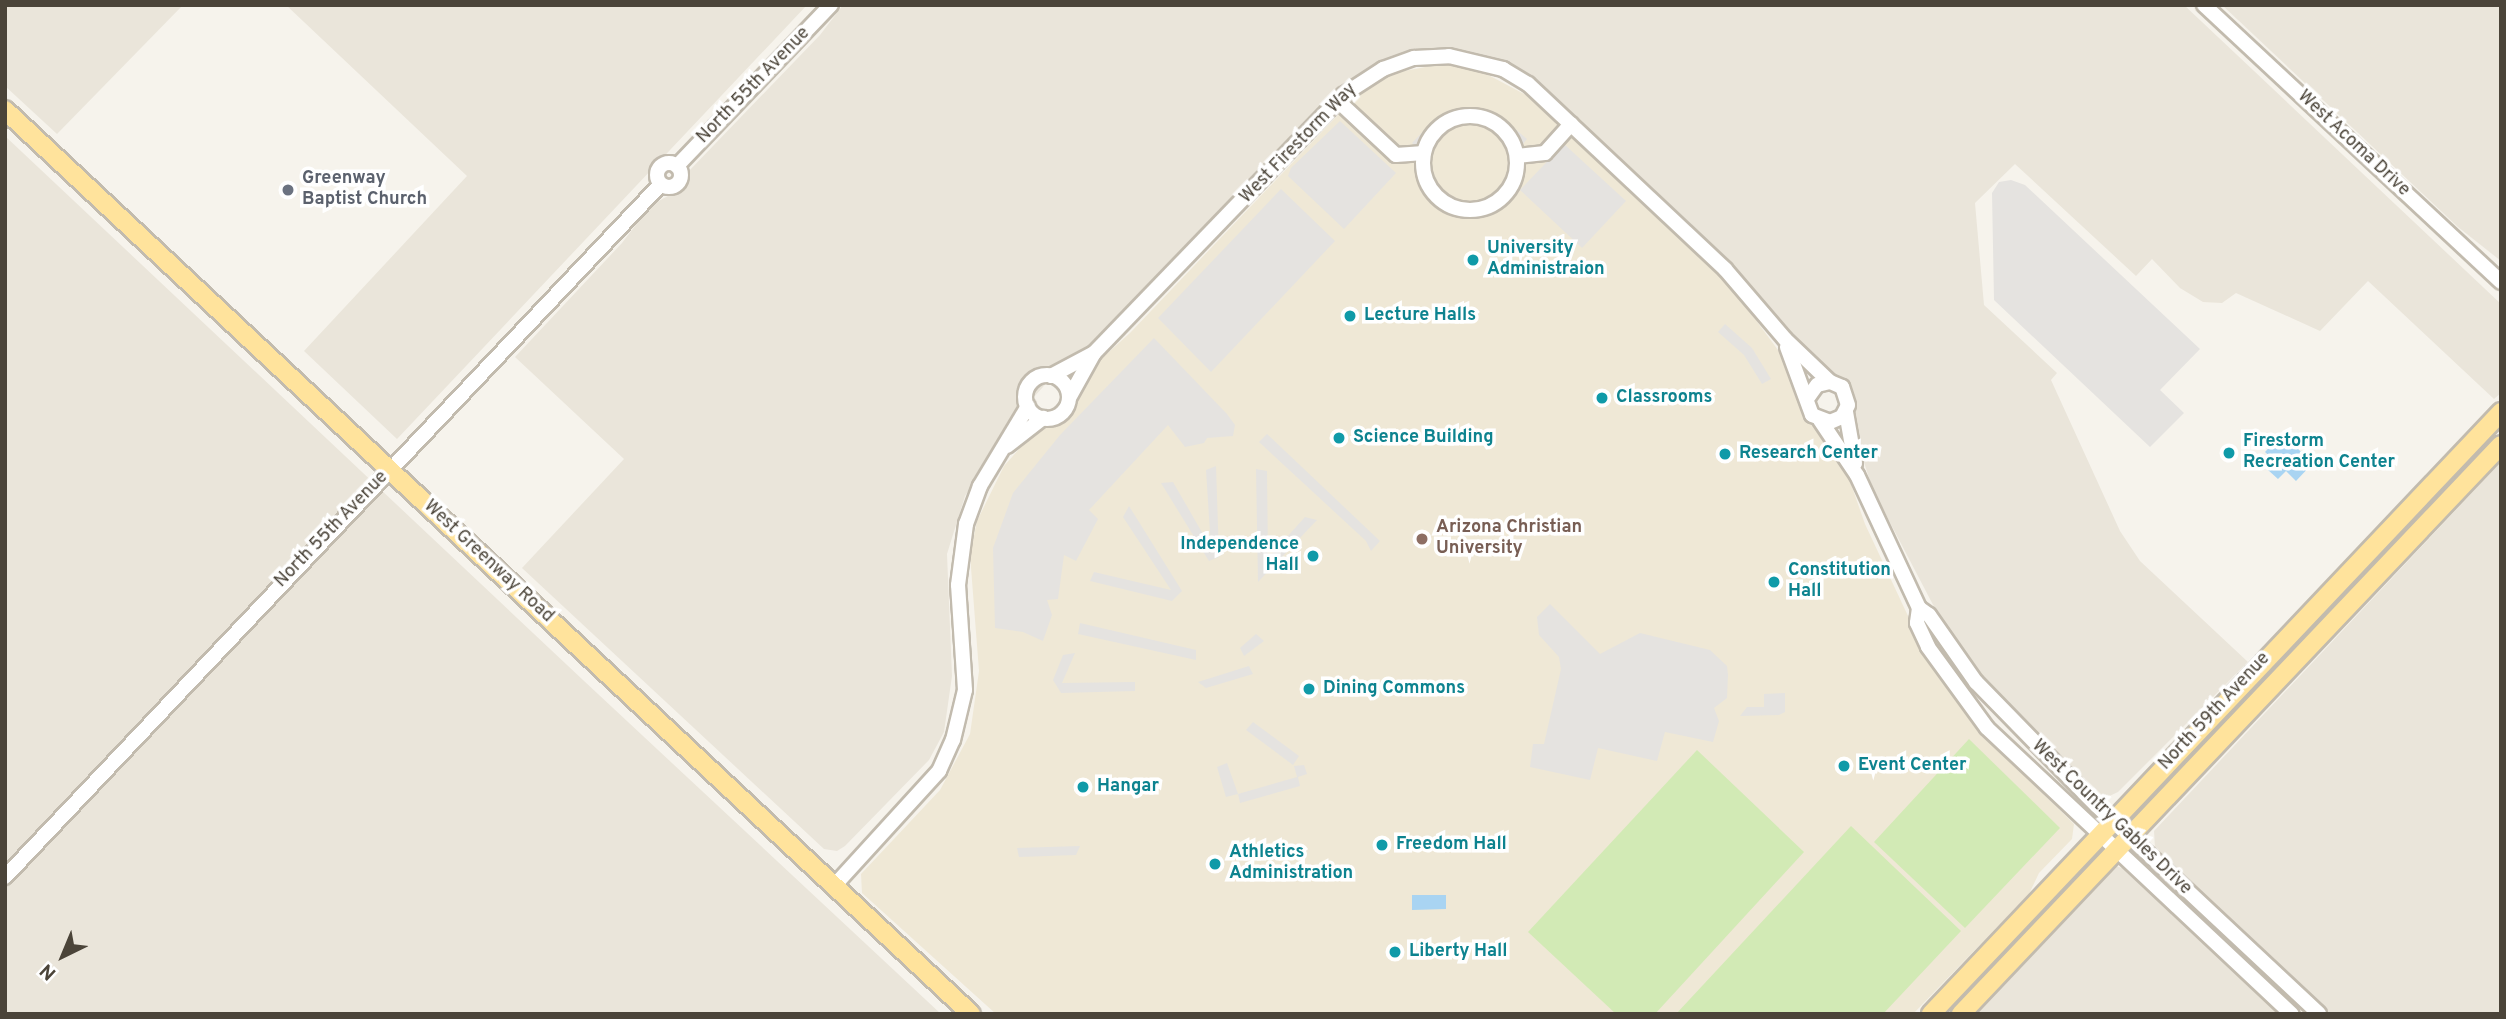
<!DOCTYPE html>
<style>
body{margin:0}
#map{position:relative;width:2506px;height:1019px;overflow:hidden;background:#f6f3ec;font-family:Overpass,sans-serif}
div>[style]{position:absolute}
.residential>*{inset:0;background:#eae5da}
.education>*{inset:0;background:#efe8d6}
.green>*{inset:0;background:#d2eab5}
.parking>*{inset:0;background:#e5e3e0}
.water>*{inset:0;background:#a9d4f2}
.roads{filter:drop-shadow(2px 0 #c2bbae) drop-shadow(-2px 0 #c2bbae) drop-shadow(0 2px #c2bbae) drop-shadow(0 -2px #c2bbae)}
.minor>*{height:14px;margin:-7px;padding:0 7px;transform-origin:7px;border-radius:7px;background:#fff}
.minor>.ring{margin:-7px;padding:0;box-sizing:content-box;background:none;border:14px solid #fff;border-radius:50%}
.major>*{height:18px;margin:-9px;padding:0 9px;transform-origin:9px;border-radius:9px;background:#ffe39c}
.dots>*{width:19px;height:19px;translate:-50% -50%;box-sizing:border-box;border:4px solid #fff;border-radius:50%}
span{translate:-50% -50%;white-space:nowrap;text-align:center;line-height:1.15;-webkit-text-stroke:7px #fff;paint-order:stroke}
.street-label{font-size:18px;color:#4b4439}
.worship-label{font-size:18px;color:#5b616d;font-weight:700}
.left{translate:0 -50%;text-align:left}
.culture-label{font-size:18px;color:#0d838f;font-weight:700}
.right{translate:-100% -50%;text-align:right}
.education-label{font-size:18px;color:#785e54;font-weight:700}
.frame{position:absolute;inset:0;border:7px solid #4b4439;pointer-events:none}
.north{position:absolute;left:28px;top:921px;width:70px;height:70px;-webkit-text-stroke:5px #fff;paint-order:stroke;rotate:223deg;font-size:19px;font-weight:700;line-height:28px;text-align:center;color:#4b4439}
.north::after{content:'';display:block;margin:auto;width:24px;height:32px;background:#4b4439;clip-path:polygon(50% 0,100% 100%,50% 72%,0 100%)}
</style>
<div id="map">
<div class="residential">
<i style="clip-path:polygon(5px 5px,183px 5px,57px 134px,5px 86px)"></i>
<i style="clip-path:polygon(286px 5px,807px 5px,397px 439px,304px 351px,467px 176px)"></i>
<i style="clip-path:polygon(843px 5px,2184px 5px,2501px 304px,2501px 393px,2494px 399px,2368px 281px,2320px 331px,2236px 293px,2222px 303px,2203px 302px,2180px 288px,2152px 259px,2136px 276px,2015px 164px,1975px 203px,1984px 305px,2057px 373px,2051px 380px,2120px 531px,2140px 561px,2248px 662px,2118px 792px,2103px 799px,1982px 682px,1942px 622px,1873px 490px,1850px 419px,1822px 372px,1757px 295px,1517px 71px,1491px 58px,1463px 51px,1391px 58px,1367px 70px,1332px 98px,1092px 346px,1060px 368px,1016px 417px,965px 496px,947px 554px,952px 676px,944px 732px,929px 760px,845px 846px,837px 851px,824px 849px,522px 568px,624px 459px,515px 357px,622px 243px,651px 205px,683px 188px,688px 172px,820px 35px)"></i>
<i style="clip-path:polygon(2222px 5px,2501px 5px,2501px 261px,2458px 227px)"></i>
<i style="clip-path:polygon(5px 136px,583px 680px,941px 1014px,5px 1014px)"></i>
<i style="clip-path:polygon(2501px 462px,2501px 1014px,2329px 1014px,2155px 848px,2154px 831px)"></i>
<i style="clip-path:polygon(2116px 866px,2130px 871px,2281px 1014px,1972px 1014px)"></i>
</div>
<div class="education">
<i style="clip-path:polygon(1447px 63px,1477px 69px,1526px 95px,1727px 281px,1792px 369px,1813px 423px,1824px 429px,1845px 467px,1865px 524px,1930px 663px,1982px 734px,2074px 824px,2072px 839px,2039px 873px,2029px 894px,1913px 1014px,996px 1014px,862px 893px,861px 874px,940px 790px,970px 734px,979px 671px,970px 555px,977px 521px,1004px 466px,1036px 430px,1064px 418px,1090px 369px,1130px 333px,1354px 98px,1393px 73px)"></i>
</div>
<div class="green">
<i style="clip-path:polygon(1969px 739px,2060px 828px,1965px 928px,1874px 842px)"></i>
<i style="clip-path:polygon(1697px 750px,1804px 852px,1655px 1014px,1616px 1014px,1528px 932px)"></i>
<i style="clip-path:polygon(1851px 826px,1961px 931px,1883px 1014px,1676px 1014px)"></i>
</div>
<div class="parking">
<i style="clip-path:polygon(1467px 107px,1498px 114px,1527px 139px,1519px 149px,1488px 119px,1455px 116px,1437px 128px,1421px 151px,1412px 143px,1438px 116px)"></i>
<i style="clip-path:polygon(1340px 121px,1396px 173px,1344px 229px,1288px 176px,1291px 168px)"></i>
<i style="clip-path:polygon(1564px 144px,1626px 201px,1582px 248px,1520px 190px)"></i>
<i style="clip-path:polygon(2011px 180px,2025px 185px,2200px 349px,2160px 390px,2184px 413px,2150px 447px,1994px 300px,1992px 193px,1999px 182px)"></i>
<i style="clip-path:polygon(1281px 189px,1335px 241px,1211px 372px,1158px 318px)"></i>
<i style="clip-path:polygon(1725px 324px,1752px 348px,1771px 379px,1762px 384px,1744px 355px,1718px 332px)"></i>
<i style="clip-path:polygon(1154px 338px,1227px 414px,1235px 425px,1233px 436px,1207px 438px,1204px 443px,1185px 447px,1168px 425px,1089px 510px,1098px 519px,1076px 561px,1064px 555px,1058px 599px,1047px 600px,1052px 615px,1043px 641px,1023px 632px,995px 628px,993px 548px,1013px 493px,1060px 435px)"></i>
<i style="clip-path:polygon(1267px 434px,1380px 541px,1371px 551px,1366px 541px,1259px 442px)"></i>
<i style="clip-path:polygon(1216px 466px,1219px 557px,1209px 561px,1161px 483px,1173px 482px,1211px 548px,1206px 470px)"></i>
<i style="clip-path:polygon(1256px 469px,1267px 471px,1268px 558px,1305px 517px,1317px 520px,1258px 582px)"></i>
<i style="clip-path:polygon(1129px 506px,1182px 591px,1172px 601px,1090px 581px,1094px 572px,1171px 590px,1123px 517px)"></i>
<i style="clip-path:polygon(1550px 604px,1600px 654px,1640px 633px,1710px 650px,1727px 666px,1728px 675px,1727px 698px,1714px 708px,1719px 721px,1713px 742px,1665px 732px,1657px 761px,1598px 748px,1590px 780px,1530px 767px,1533px 744px,1544px 744px,1561px 669px,1559px 657px,1539px 635px,1537px 617px)"></i>
<i style="clip-path:polygon(1080px 623px,1196px 650px,1196px 660px,1078px 634px)"></i>
<i style="clip-path:polygon(1256px 634px,1264px 641px,1244px 656px,1240px 648px)"></i>
<i style="clip-path:polygon(1075px 653px,1062px 683px,1135px 682px,1135px 691px,1061px 693px,1053px 680px,1063px 655px)"></i>
<i style="clip-path:polygon(1249px 666px,1253px 674px,1206px 688px,1198px 682px)"></i>
<i style="clip-path:polygon(1785px 693px,1785px 712px,1779px 715px,1740px 716px,1747px 707px,1764px 707px,1764px 694px)"></i>
<i style="clip-path:polygon(1253px 722px,1299px 756px,1293px 765px,1246px 730px)"></i>
<i style="clip-path:polygon(1227px 763px,1238px 794px,1297px 777px,1294px 766px,1304px 765px,1307px 774px,1298px 777px,1300px 786px,1240px 803px,1238px 794px,1226px 797px,1217px 767px)"></i>
<i style="clip-path:polygon(1080px 846px,1076px 855px,1019px 857px,1017px 848px)"></i>
</div>
<div class="water">
<i style="clip-path:polygon(2282px 434px,2313px 463px,2296px 481px,2286px 471px,2278px 479px,2268px 470px,2276px 462px,2265px 452px)"></i>
<i style="clip-path:polygon(1412px 895px,1446px 895px,1446px 909px,1412px 910px)"></i>
</div>
<div class="roads">
<div class="minor">
<i style="left:2204px;top:5px;width:406px;rotate:43deg"></i>
<i style="left:1338px;top:101px;width:79px;rotate:43deg"></i>
<i style="left:1396px;top:155px;width:28px;rotate:-4deg"></i>
<i class="ring" style="left:1423px;top:116px;width:80px;height:80px"></i>
<i style="left:1517px;top:156px;width:28px;rotate:-6deg"></i>
<i style="left:1545px;top:153px;width:39px;rotate:-48deg"></i>
<i class="ring" style="left:657px;top:163px;width:10px;height:10px"></i>
<i style="left:677px;top:166px;width:223px;rotate:-46.3deg"></i>
<i style="left:1787px;top:347px;width:72px;rotate:69.8deg"></i>
<i style="left:1812px;top:415px;width:19px;rotate:21deg"></i>
<i style="left:1830px;top:422px;width:13px;rotate:-23deg"></i>
<i style="left:1842px;top:417px;width:13px;rotate:-63deg"></i>
<i style="left:1848px;top:405px;width:19px;rotate:-108deg"></i>
<i style="left:1842px;top:387px;width:13px;rotate:-157deg"></i>
<i style="left:1830px;top:382px;width:13px;rotate:167deg"></i>
<i style="left:1817px;top:385px;width:14px;rotate:126deg"></i>
<i class="ring" style="left:1025px;top:375px;width:30px;height:30px"></i>
<i style="left:1051px;top:376px;width:49px;rotate:-28.1deg"></i>
<i style="left:1069px;top:398px;width:51px;rotate:-60.9deg"></i>
<i style="left:1094px;top:353px;width:359px;rotate:-46deg"></i>
<i style="left:1343px;top:95px;width:48px;rotate:-33deg"></i>
<i style="left:1383px;top:69px;width:33px;rotate:-20deg"></i>
<i style="left:1414px;top:58px;width:35px;rotate:-3deg"></i>
<i style="left:1449px;top:56px;width:56px;rotate:13.5deg"></i>
<i style="left:1503px;top:69px;width:29px;rotate:31deg"></i>
<i style="left:1528px;top:84px;width:270px;rotate:43.2deg"></i>
<i style="left:1725px;top:269px;width:92px;rotate:49.4deg"></i>
<i style="left:1785px;top:339px;width:62px;rotate:43.7deg"></i>
<i style="left:1846px;top:412px;width:52px;rotate:80deg"></i>
<i style="left:1820px;top:420px;width:66px;rotate:56.1deg"></i>
<i style="left:1857px;top:475px;width:147px;rotate:65deg"></i>
<i style="left:1919px;top:608px;width:12px;rotate:35deg"></i>
<i style="left:1929px;top:615px;width:82px;rotate:55deg"></i>
<i style="left:1976px;top:682px;width:173px;rotate:45.7deg"></i>
<i style="left:2097px;top:806px;width:304px;rotate:43.1deg"></i>
<i style="left:1007px;top:446px;width:46px;rotate:-37.9deg"></i>
<i style="left:1919px;top:608px;width:15px;rotate:98deg"></i>
<i style="left:1917px;top:623px;width:26px;rotate:65deg"></i>
<i style="left:1928px;top:647px;width:100px;rotate:53.9deg"></i>
<i style="left:1987px;top:728px;width:418px;rotate:43.2deg"></i>
<i style="left:5px;top:877px;width:954px;rotate:-46.57deg"></i>
<i style="left:834px;top:886px;width:156px;rotate:-47.6deg"></i>
<i style="left:939px;top:771px;width:34px;rotate:-66deg"></i>
<i style="left:953px;top:740px;width:51px;rotate:-76.5deg"></i>
<i style="left:965px;top:690px;width:105px;rotate:-93.8deg"></i>
<i style="left:958px;top:585px;width:62px;rotate:-82.5deg"></i>
<i style="left:966px;top:524px;width:40px;rotate:-69.8deg"></i>
<i style="left:980px;top:486px;width:93px;rotate:-59deg"></i>
</div>
<div class="major">
<i style="left:5px;top:110px;width:1323px;rotate:43.1deg"></i>
<i style="left:1931px;top:1014px;width:829px;rotate:-46.56deg"></i>
<i style="left:1961px;top:1014px;width:784px;rotate:-46.5deg"></i>
</div>
</div>
<div class="dots">
<i style="left:288px;top:190px;background:#6b7280"></i>
<i style="left:1473px;top:260px;background:#0f9aa8"></i>
<i style="left:1350px;top:316px;background:#0f9aa8"></i>
<i style="left:1602px;top:398px;background:#0f9aa8"></i>
<i style="left:1339px;top:438px;background:#0f9aa8"></i>
<i style="left:2229px;top:453px;background:#0f9aa8"></i>
<i style="left:1725px;top:454px;background:#0f9aa8"></i>
<i style="left:1422px;top:539px;background:#8d6e63"></i>
<i style="left:1313px;top:556px;background:#0f9aa8"></i>
<i style="left:1774px;top:582px;background:#0f9aa8"></i>
<i style="left:1309px;top:689px;background:#0f9aa8"></i>
<i style="left:1844px;top:766px;background:#0f9aa8"></i>
<i style="left:1083px;top:787px;background:#0f9aa8"></i>
<i style="left:1382px;top:845px;background:#0f9aa8"></i>
<i style="left:1215px;top:864px;background:#0f9aa8"></i>
<i style="left:1395px;top:952px;background:#0f9aa8"></i>
</div>
<div class="street-label">
<span style="left:754px;top:86px;rotate:-46deg">North 55th Avenue</span>
<span style="left:1299px;top:144px;rotate:-46deg">West Firestorm Way</span>
<span style="left:2353px;top:144px;rotate:43deg">West Acoma Drive</span>
<span style="left:332px;top:530px;rotate:-46deg">North 55th Avenue</span>
<span style="left:488px;top:562px;rotate:43deg">West Greenway Road</span>
<span style="left:2215px;top:712px;rotate:-47deg">North 59th Avenue</span>
<span style="left:2111px;top:818px;rotate:44deg">West Country Gables Drive</span>
</div>
<div class="worship-label">
<span class="left" style="left:302px;top:190px">Greenway<br>Baptist Church</span>
</div>
<div class="culture-label">
<span class="left" style="left:1487px;top:260px">University<br>Administraion</span>
<span class="left" style="left:1364px;top:316px">Lecture Halls</span>
<span class="left" style="left:1616px;top:398px">Classrooms</span>
<span class="left" style="left:1353px;top:438px">Science Building</span>
<span class="left" style="left:2243px;top:453px">Firestorm<br>Recreation Center</span>
<span class="left" style="left:1739px;top:454px">Research Center</span>
<span class="right" style="left:1299px;top:556px">Independence<br>Hall</span>
<span class="left" style="left:1788px;top:582px">Constitution<br>Hall</span>
<span class="left" style="left:1323px;top:689px">Dining Commons</span>
<span class="left" style="left:1858px;top:766px">Event Center</span>
<span class="left" style="left:1097px;top:787px">Hangar</span>
<span class="left" style="left:1396px;top:845px">Freedom Hall</span>
<span class="left" style="left:1229px;top:864px">Athletics<br>Administration</span>
<span class="left" style="left:1409px;top:952px">Liberty Hall</span>
</div>
<div class="education-label">
<span class="left" style="left:1436px;top:539px">Arizona Christian<br>University</span>
</div>
<div class="frame"></div>
<div class="north">N</div>
</div>
